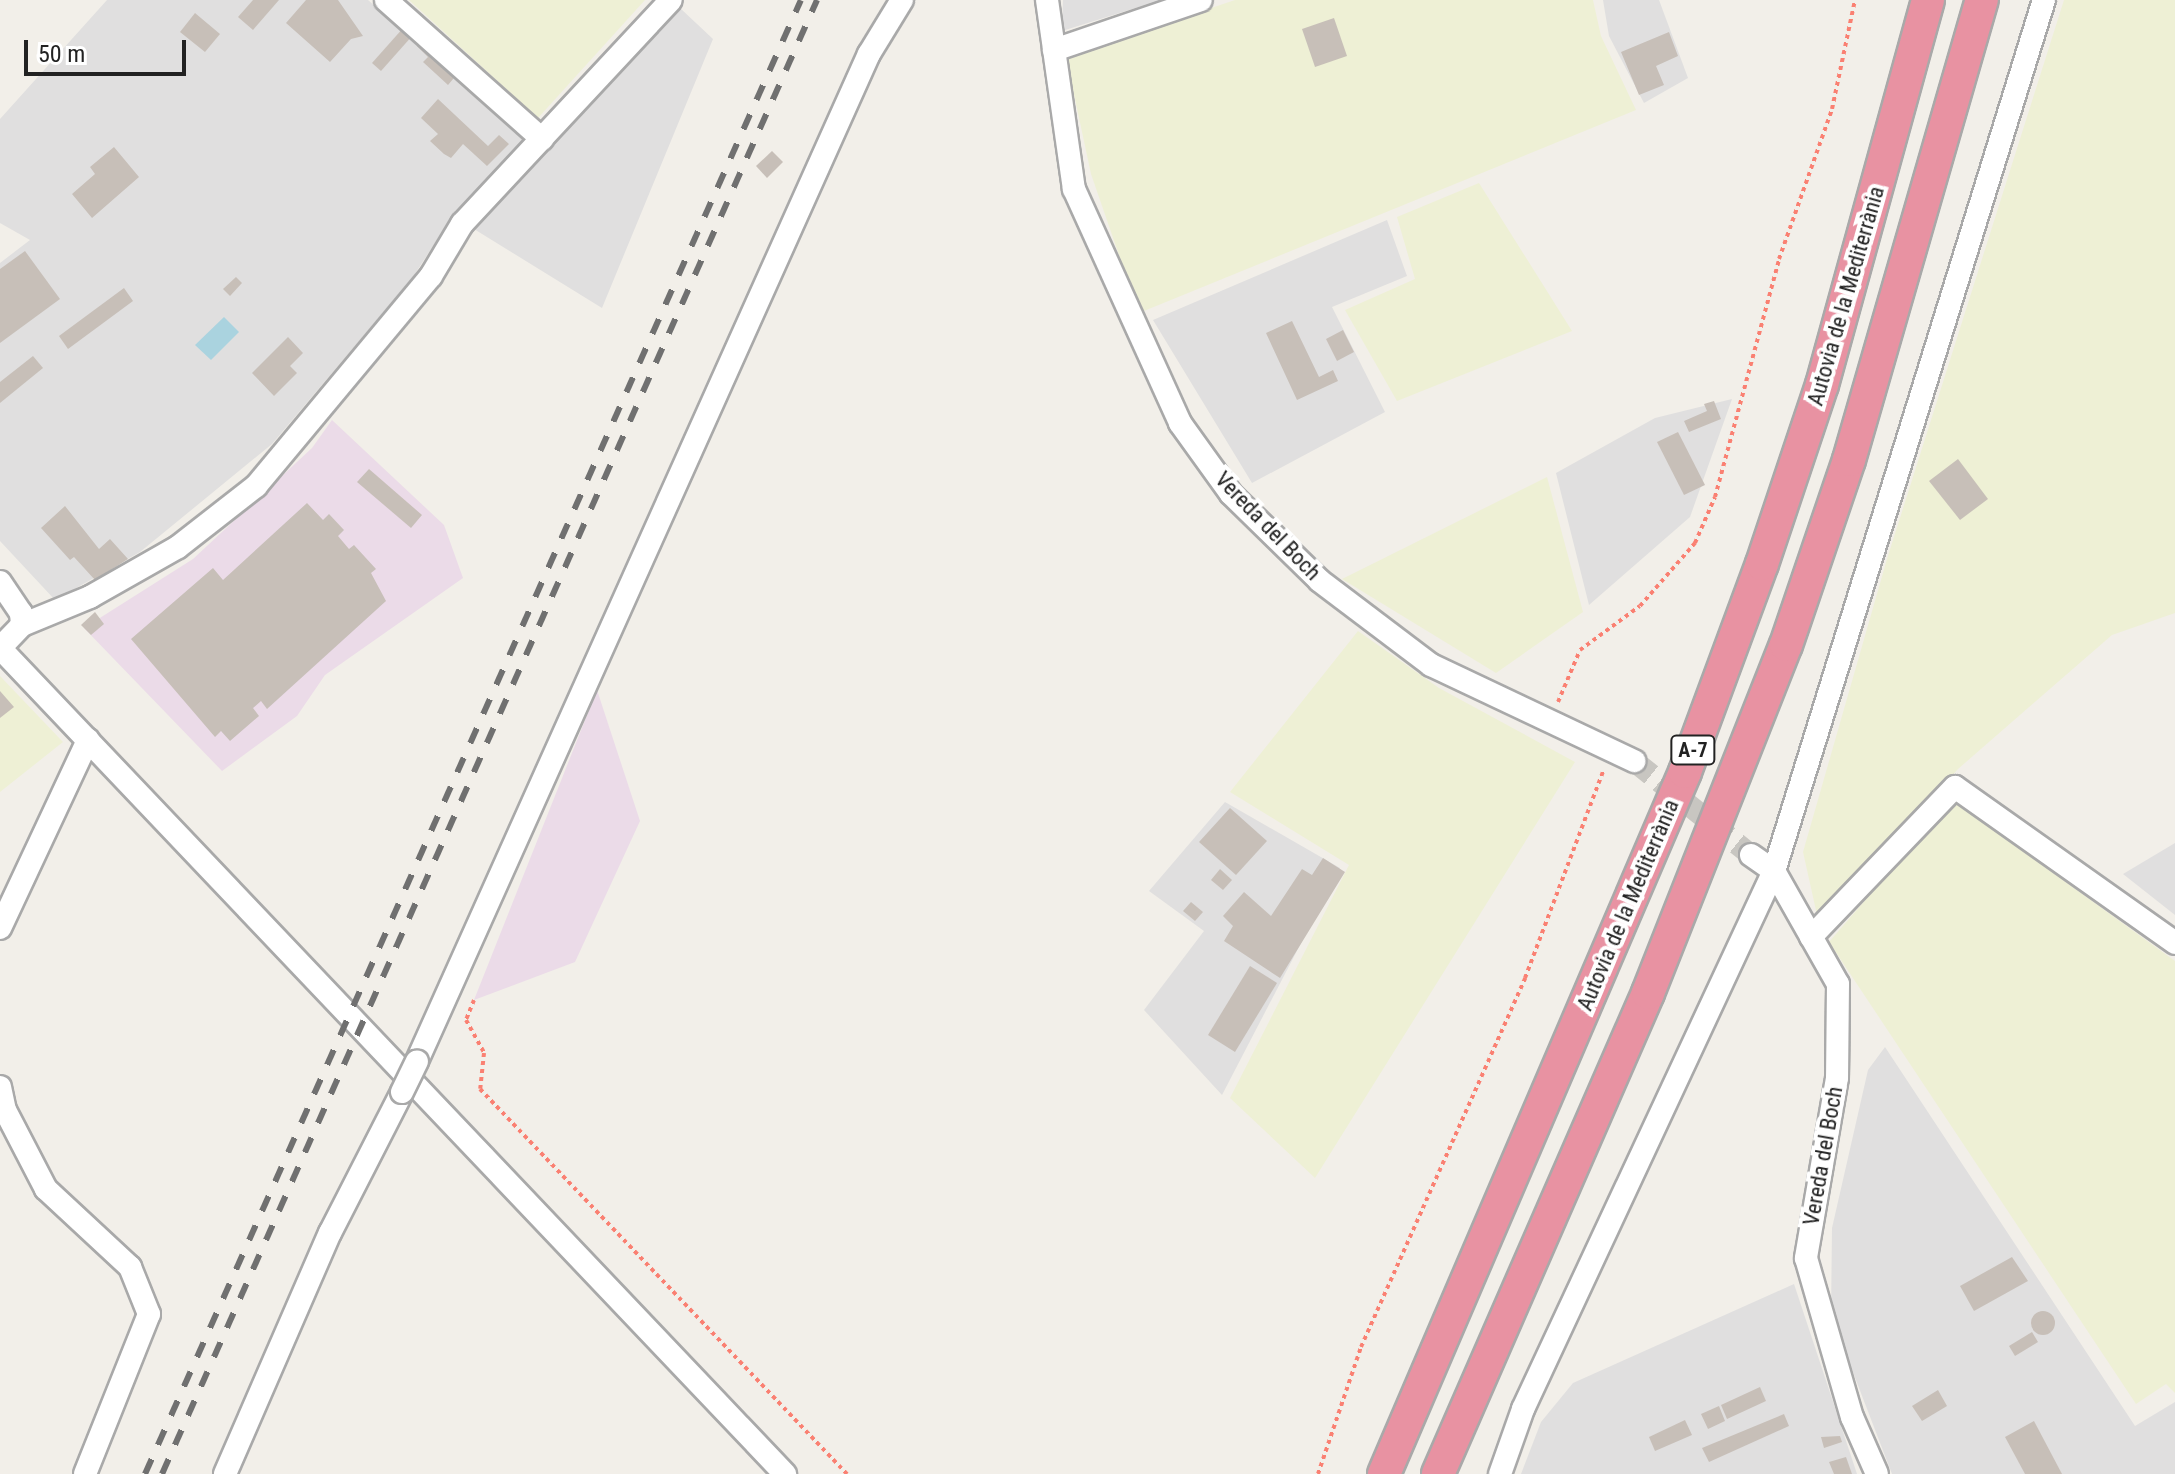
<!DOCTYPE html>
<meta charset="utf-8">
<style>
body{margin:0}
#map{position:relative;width:2175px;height:1474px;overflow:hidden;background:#f2efe9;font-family:"Roboto Condensed",sans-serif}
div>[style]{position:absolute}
.residential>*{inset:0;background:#e0dfdf}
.industrial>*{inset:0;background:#ebdbe8}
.farmland>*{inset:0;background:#eef0d5}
.water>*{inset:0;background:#aad3df}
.building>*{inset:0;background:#c7bfb8}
.round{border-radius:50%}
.minor-tunnel>*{height:22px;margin-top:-11px;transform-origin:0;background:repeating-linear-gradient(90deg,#c8c6c1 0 22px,transparent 0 33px)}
.path>*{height:4px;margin-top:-2px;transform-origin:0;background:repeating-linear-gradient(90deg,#fa8072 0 4px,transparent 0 8px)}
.roads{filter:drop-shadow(2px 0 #a9a9a9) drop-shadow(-2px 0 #a9a9a9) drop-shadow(0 2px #a9a9a9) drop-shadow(0 -2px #a9a9a9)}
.minor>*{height:22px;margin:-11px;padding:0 11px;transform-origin:11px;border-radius:11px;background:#fff}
.highway>*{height:32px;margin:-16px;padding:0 16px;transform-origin:16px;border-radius:16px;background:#e892a2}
.rail>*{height:6px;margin-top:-3px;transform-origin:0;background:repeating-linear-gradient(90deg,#707070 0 16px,transparent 0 32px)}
.bridges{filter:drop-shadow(2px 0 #a9a9a9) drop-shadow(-2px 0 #a9a9a9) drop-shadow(0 2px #a9a9a9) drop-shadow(0 -2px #a9a9a9)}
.minor-bridge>*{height:22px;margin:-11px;padding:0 11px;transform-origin:11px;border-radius:11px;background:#fff}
span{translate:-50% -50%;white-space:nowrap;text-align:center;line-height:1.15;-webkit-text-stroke:8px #fff;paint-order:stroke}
.shield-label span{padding:2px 6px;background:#fff;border:2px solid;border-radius:6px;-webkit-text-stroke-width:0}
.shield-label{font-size:20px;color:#222;font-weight:700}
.street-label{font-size:22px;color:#222}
.scale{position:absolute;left:24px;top:40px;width:162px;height:36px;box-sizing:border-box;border:4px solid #222;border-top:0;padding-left:10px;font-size:24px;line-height:28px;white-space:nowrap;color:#222;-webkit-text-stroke:6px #fff;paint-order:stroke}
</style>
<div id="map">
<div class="residential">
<i style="clip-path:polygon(107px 0,368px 0,542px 154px,680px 8px,713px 39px,602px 308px,474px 229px,456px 210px,413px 277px,272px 444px,140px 552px,55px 600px,0 541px,0 263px,30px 240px,0 223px,0 119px)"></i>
<i style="clip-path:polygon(1063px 0,1161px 0,1062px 31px)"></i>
<i style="clip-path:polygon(1603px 0,1659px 0,1688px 78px,1644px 103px,1609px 36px)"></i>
<i style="clip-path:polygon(1387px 220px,1407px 276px,1332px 307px,1385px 412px,1252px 483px,1153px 320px)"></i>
<i style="clip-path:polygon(1732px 399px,1690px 517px,1589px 605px,1556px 473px,1655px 418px)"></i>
<i style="clip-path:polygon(1225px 802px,1340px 868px,1222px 1095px,1144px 1010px,1204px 931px,1149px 891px)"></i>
<i style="clip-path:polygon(2175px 843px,2175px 915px,2123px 874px)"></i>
<i style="clip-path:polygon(1885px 1047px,2135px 1426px,2175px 1402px,2175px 1474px,1892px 1474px,1831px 1315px,1832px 1228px,1868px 1070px)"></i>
<i style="clip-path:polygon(1794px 1284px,1857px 1474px,1521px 1474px,1541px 1422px,1573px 1383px)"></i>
</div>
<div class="industrial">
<i style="clip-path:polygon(332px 420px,444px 525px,463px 578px,325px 675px,297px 716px,222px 771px,84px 628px,193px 559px,312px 448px)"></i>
<i style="clip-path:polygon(597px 690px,640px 821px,575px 962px,474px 1000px)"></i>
</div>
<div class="farmland">
<i style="clip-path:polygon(409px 0,645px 0,538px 118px)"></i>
<i style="clip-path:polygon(1235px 0,1593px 0,1601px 36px,1636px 110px,1139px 313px,1091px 174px,1066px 57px)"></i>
<i style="clip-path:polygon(2064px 0,2175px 0,2175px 613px,2112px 635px,1958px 769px,1819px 924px,1803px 852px,1887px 559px)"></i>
<i style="clip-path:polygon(1479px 183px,1572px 331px,1397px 401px,1345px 310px,1415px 279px,1397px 217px)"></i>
<i style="clip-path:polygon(1547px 477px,1583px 612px,1496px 673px,1342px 579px)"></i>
<i style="clip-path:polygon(1358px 631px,1439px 688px,1575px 762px,1315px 1178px,1230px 1098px,1349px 865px,1230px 792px)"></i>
<i style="clip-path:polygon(0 676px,63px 742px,0 792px)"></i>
<i style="clip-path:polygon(1952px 800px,2175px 961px,2175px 1393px,2166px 1384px,2136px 1404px,1829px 942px)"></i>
</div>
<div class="water">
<i style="clip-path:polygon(224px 317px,239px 332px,211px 360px,195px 345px)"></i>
</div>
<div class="building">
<i style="clip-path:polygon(253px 0,279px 0,253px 30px,238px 17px)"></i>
<i style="clip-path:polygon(306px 0,338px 0,363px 36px,351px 39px,330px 62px,286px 23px)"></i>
<i style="clip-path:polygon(195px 13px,220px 34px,205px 52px,180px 32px)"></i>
<i style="clip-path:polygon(1334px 18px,1347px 56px,1315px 67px,1302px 29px)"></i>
<i style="clip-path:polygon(404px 27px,413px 35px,381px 71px,372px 63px)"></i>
<i style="clip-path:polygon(1669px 32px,1678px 56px,1656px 66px,1664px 85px,1639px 95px,1621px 52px)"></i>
<i style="clip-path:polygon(424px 39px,459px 72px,448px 85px,423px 62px,428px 57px,417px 46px)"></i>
<i style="clip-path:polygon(438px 99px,488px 146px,499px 135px,509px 144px,487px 166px,463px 144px,451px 158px,444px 154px,430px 141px,438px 134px,421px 118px)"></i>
<i style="clip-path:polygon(114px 147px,139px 177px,92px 218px,72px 194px,95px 174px,90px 167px)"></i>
<i style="clip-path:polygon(772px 151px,783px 162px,767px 178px,756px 166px)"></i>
<i style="clip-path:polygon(25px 251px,60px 299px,0 343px,0 269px)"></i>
<i style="clip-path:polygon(236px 277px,242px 283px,230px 296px,223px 289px)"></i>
<i style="clip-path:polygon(124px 288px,133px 301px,68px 349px,59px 336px)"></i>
<i style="clip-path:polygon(1292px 321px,1319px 377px,1333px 370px,1338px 381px,1297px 400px,1266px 333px)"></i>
<i style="clip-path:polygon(1343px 330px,1354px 352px,1337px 361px,1326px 339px)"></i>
<i style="clip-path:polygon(288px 337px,303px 353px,290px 366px,297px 373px,274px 396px,252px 373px)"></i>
<i style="clip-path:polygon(33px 356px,43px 368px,0 403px,0 382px)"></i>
<i style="clip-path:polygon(1714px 401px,1721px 419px,1689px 432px,1684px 421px,1707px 411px,1704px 404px)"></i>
<i style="clip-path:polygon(1678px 432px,1705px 485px,1684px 495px,1657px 442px)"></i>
<i style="clip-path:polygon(1958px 459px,1988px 499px,1960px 520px,1929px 481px)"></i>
<i style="clip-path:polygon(369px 469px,422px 515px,411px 528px,357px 482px)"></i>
<i style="clip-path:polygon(307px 503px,323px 520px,329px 514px,344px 530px,338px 536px,349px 549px,354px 545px,376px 569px,371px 573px,386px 601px,267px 709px,261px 701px,253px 708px,259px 716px,230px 741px,221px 731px,215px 737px,131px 639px,213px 568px,223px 580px)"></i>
<i style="clip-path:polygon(65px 506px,99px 549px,110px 539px,128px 559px,95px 580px,74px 557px,70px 560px,41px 528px)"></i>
<i style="clip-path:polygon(95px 612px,104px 624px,91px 635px,81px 625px)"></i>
<i style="clip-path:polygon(0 691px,14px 707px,0 718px)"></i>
<i style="clip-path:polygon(1230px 808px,1267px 841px,1236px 875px,1199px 842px)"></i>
<i style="clip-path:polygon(1323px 858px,1345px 872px,1280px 978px,1224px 941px,1233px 926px,1223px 916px,1244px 892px,1271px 916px,1302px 869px,1312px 875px)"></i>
<i style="clip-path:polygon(1220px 869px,1232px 880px,1223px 890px,1211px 880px)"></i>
<i style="clip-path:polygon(1191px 902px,1203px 912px,1195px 921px,1183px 911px)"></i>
<i style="clip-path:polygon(1250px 966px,1277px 983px,1235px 1052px,1208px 1035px)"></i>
<i style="clip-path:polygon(2012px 1257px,2028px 1281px,1974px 1311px,1960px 1286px)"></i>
<i class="round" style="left:2031px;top:1311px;width:24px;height:24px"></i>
<i style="clip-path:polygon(2032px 1332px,2038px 1342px,2015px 1356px,2009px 1346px)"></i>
<i style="clip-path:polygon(1760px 1387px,1766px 1401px,1727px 1419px,1721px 1405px)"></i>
<i style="clip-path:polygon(1938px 1390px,1947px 1406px,1922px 1421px,1912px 1406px)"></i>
<i style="clip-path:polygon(1719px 1406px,1725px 1421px,1708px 1429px,1701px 1414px)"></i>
<i style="clip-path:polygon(1784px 1414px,1789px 1426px,1709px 1462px,1702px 1448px)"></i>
<i style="clip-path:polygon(1685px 1420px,1692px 1435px,1655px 1451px,1649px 1437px)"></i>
<i style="clip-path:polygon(2034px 1421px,2062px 1474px,2025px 1474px,2005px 1437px)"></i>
<i style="clip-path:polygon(1840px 1436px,1842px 1442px,1824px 1448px,1821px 1437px)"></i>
<i style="clip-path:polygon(1846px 1457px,1852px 1474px,1834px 1474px,1829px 1462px)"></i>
</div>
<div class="minor-tunnel">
<i style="left:1634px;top:761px;width:150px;rotate:38.8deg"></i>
</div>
<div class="path">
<i style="left:1558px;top:702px;width:56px;rotate:-67.1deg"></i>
<i style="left:1580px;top:650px;width:74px;rotate:-36.3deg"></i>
<i style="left:1640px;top:606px;width:84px;rotate:-48.9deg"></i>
<i style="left:1695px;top:543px;width:50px;rotate:-66.5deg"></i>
<i style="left:1715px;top:497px;width:246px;rotate:-74.9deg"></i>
<i style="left:1779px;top:259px;width:159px;rotate:-70.5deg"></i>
<i style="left:1832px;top:109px;width:111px;rotate:-78.1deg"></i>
<i style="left:474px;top:1000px;width:22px;rotate:112deg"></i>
<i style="left:466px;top:1020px;width:38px;rotate:61deg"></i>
<i style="left:484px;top:1053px;width:36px;rotate:96deg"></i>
<i style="left:480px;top:1089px;width:532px;rotate:46.37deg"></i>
<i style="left:1318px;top:1474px;width:134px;rotate:-71.3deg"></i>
<i style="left:1361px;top:1347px;width:404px;rotate:-66deg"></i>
<i style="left:1525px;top:978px;width:223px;rotate:-69.3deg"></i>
</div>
<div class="roads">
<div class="minor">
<i style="left:386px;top:0;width:209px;rotate:41.7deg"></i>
<i style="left:1047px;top:0;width:191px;rotate:81.9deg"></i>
<i style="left:1074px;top:189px;width:257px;rotate:65.6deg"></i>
<i style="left:1180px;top:423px;width:87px;rotate:54.3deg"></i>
<i style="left:1231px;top:494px;width:124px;rotate:44.3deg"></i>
<i style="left:1320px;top:581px;width:139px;rotate:37.1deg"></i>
<i style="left:1431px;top:665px;width:225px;rotate:25.3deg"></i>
<i style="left:1054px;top:50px;width:155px;rotate:-18.8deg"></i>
<i style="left:0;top:582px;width:37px;rotate:56deg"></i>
<i style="left:21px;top:613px;width:12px;rotate:85deg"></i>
<i style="left:0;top:648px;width:1140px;rotate:46.46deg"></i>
<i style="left:0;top:648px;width:32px;rotate:-46deg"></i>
<i style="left:22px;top:625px;width:74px;rotate:-22.4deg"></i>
<i style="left:90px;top:597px;width:101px;rotate:-29.6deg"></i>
<i style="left:178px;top:547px;width:99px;rotate:-38deg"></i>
<i style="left:256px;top:486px;width:273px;rotate:-50.2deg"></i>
<i style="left:431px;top:276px;width:61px;rotate:-59.2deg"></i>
<i style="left:462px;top:224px;width:306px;rotate:-47deg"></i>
<i style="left:1751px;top:855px;width:28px;rotate:35deg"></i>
<i style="left:1774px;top:871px;width:130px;rotate:60.5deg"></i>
<i style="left:1838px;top:984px;width:94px;rotate:90.6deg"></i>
<i style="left:1837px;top:1078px;width:183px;rotate:99.8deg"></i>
<i style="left:1806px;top:1258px;width:166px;rotate:73.9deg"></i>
<i style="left:1852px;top:1417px;width:62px;rotate:66.3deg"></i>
<i style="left:0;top:928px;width:208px;rotate:-64.9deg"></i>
<i style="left:1811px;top:937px;width:208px;rotate:-46.2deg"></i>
<i style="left:1955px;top:787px;width:270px;rotate:35.3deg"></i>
<i style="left:417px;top:1061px;width:1104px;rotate:-65.83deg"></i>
<i style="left:869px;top:54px;width:63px;rotate:-58.6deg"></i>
<i style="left:0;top:1087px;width:24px;rotate:78deg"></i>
<i style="left:5px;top:1110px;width:89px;rotate:62.6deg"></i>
<i style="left:46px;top:1189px;width:115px;rotate:42.9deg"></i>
<i style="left:130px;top:1267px;width:51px;rotate:68deg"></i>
<i style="left:149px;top:1314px;width:172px;rotate:111.8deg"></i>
<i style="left:225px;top:1474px;width:263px;rotate:-66.5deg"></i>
<i style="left:330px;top:1233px;width:158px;rotate:-62.9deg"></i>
<i style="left:1500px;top:1474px;width:69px;rotate:-70.5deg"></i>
<i style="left:1523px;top:1409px;width:594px;rotate:-64.99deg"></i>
<i style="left:1774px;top:871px;width:912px;rotate:-72.78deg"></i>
</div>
<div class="highway">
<i style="left:1384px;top:1474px;width:764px;rotate:-66.79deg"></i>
<i style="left:1685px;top:772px;width:222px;rotate:-69.7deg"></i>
<i style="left:1762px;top:564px;width:189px;rotate:-71.5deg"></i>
<i style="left:1822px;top:385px;width:399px;rotate:-74.6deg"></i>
<i style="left:1438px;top:1474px;width:525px;rotate:-66.41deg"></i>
<i style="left:1648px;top:993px;width:374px;rotate:-68.4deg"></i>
<i style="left:1786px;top:645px;width:195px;rotate:-71.2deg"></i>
<i style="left:1849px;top:460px;width:479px;rotate:-73.9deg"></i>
</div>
</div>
<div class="rail">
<i style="left:145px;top:1474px;width:1613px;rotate:-66.01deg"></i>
<i style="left:162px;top:1474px;width:1613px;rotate:-66.04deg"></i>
</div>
<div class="bridges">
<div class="minor-bridge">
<i style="left:402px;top:1092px;width:34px;rotate:-64deg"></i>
</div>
</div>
<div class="shield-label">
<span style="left:1693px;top:750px">A-7</span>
</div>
<div class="street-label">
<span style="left:1846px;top:296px;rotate:-74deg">Autovia de la Mediterrània</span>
<span style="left:1268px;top:526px;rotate:46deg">Vereda del Boch</span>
<span style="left:1628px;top:905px;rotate:-67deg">Autovia de la Mediterrània</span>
<span style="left:1823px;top:1156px;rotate:-80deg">Vereda del Boch</span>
</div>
<div class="scale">50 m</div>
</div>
